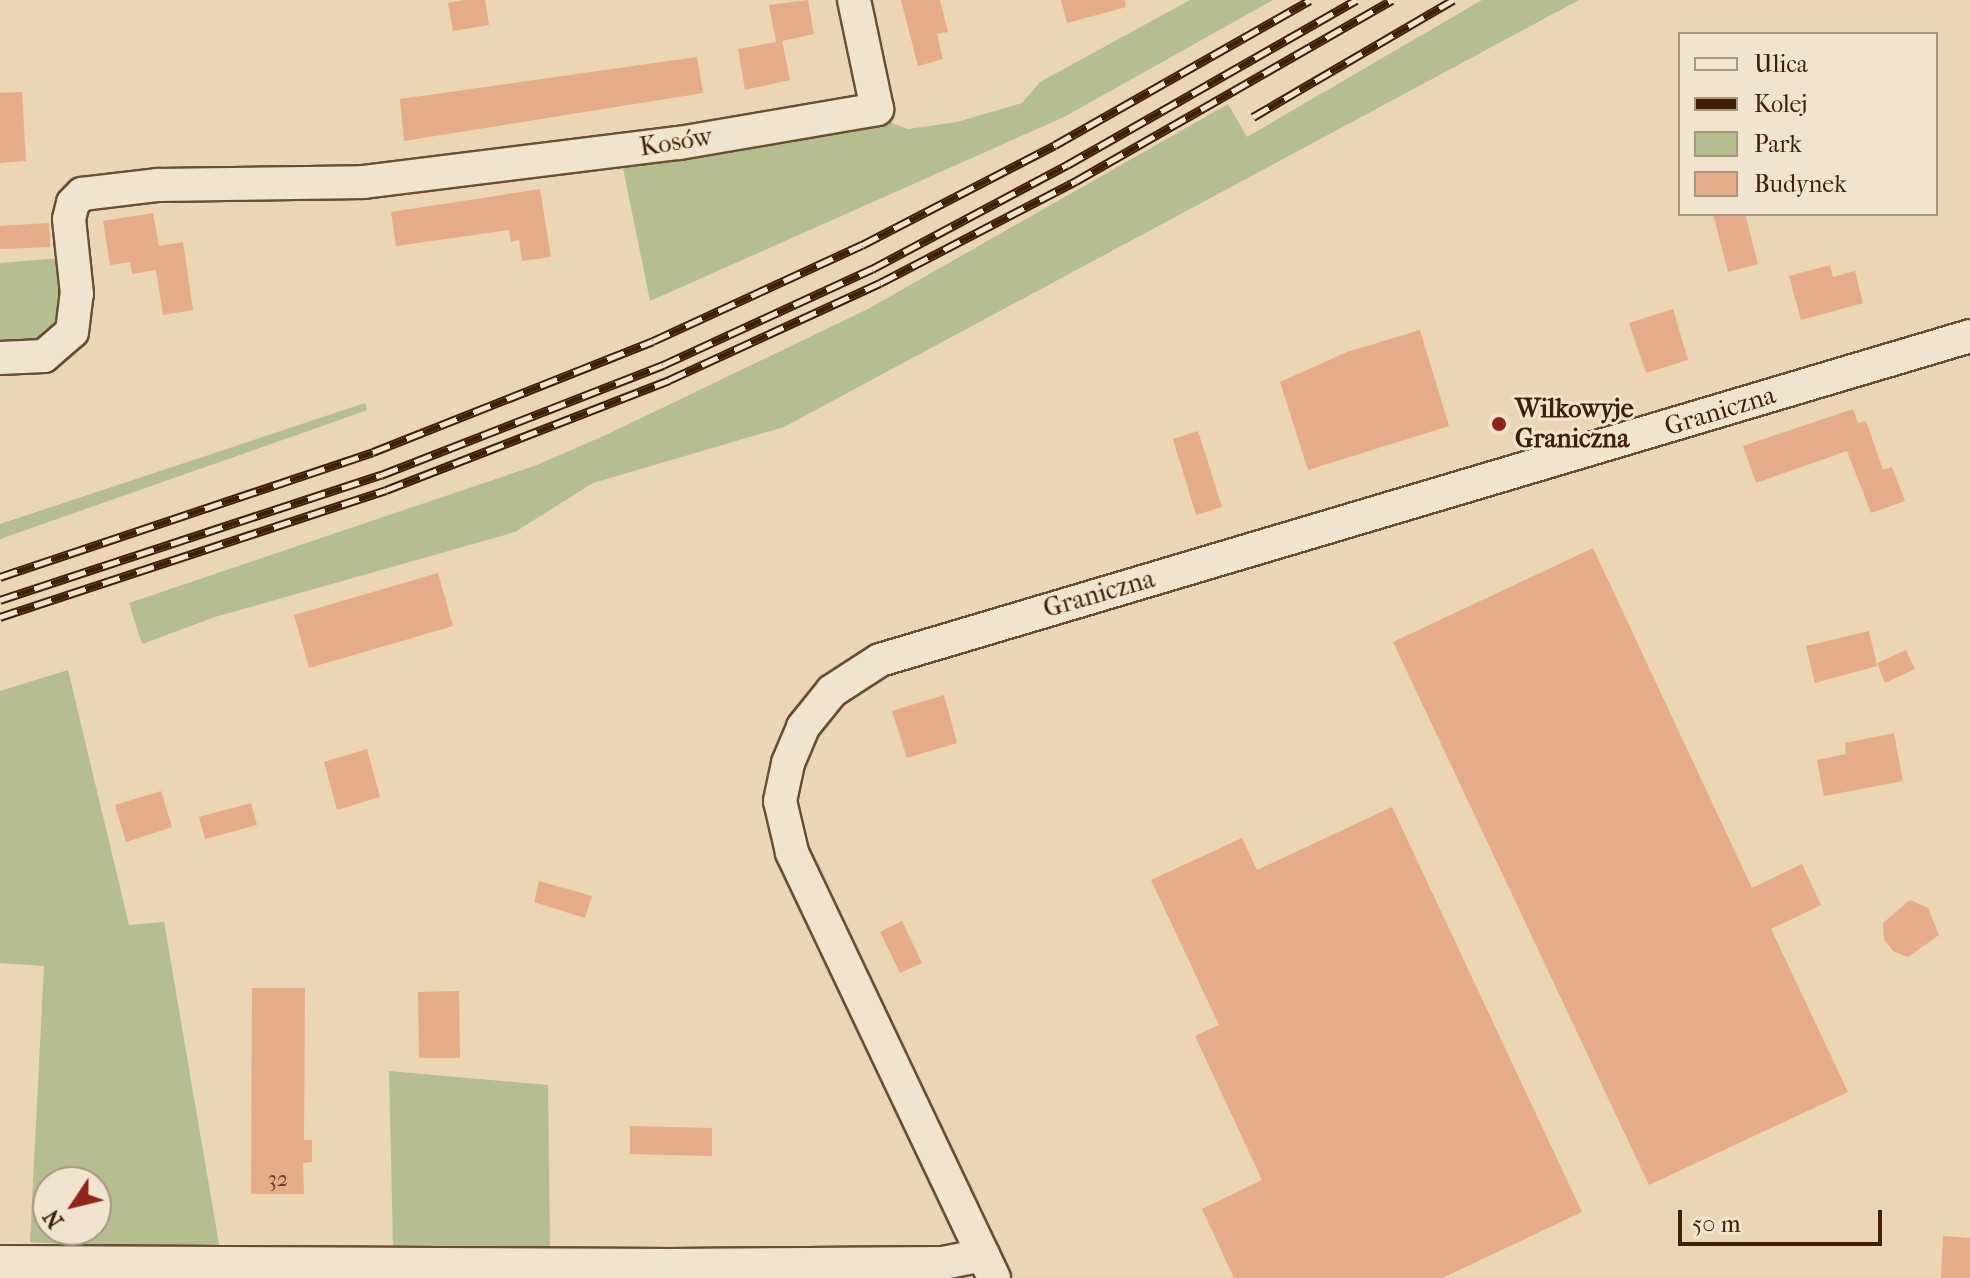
<!DOCTYPE html>
<meta charset="utf-8">
<style>
body{margin:0}
#map{position:relative;width:1970px;height:1278px;overflow:hidden;background:#ead5b4;font-family:"IM FELL French Canon",serif}
div>[style]{position:absolute}
.green>*{inset:0;background:#b6bd8e}
.building>*{inset:0;background:#e4ac89}
.roads{filter:drop-shadow(2px 0 #6a4d32) drop-shadow(-2px 0 #6a4d32) drop-shadow(0 2px #6a4d32) drop-shadow(0 -2px #6a4d32)}
.minor>*{height:32px;margin:-16px;padding:0 16px;transform-origin:16px;border-radius:16px;background:#f1e4ce}
.rail>*{height:9px;margin-top:-4.5px;transform-origin:0;background:repeating-linear-gradient(90deg,#f1e4ce 0 18px,#3f2006 0 36px);box-sizing:border-box;border-block:2px solid #3f2006}
.dots>*{width:22px;height:22px;translate:-50% -50%;box-sizing:border-box;border:4px solid #f1e4ce;border-radius:50%}
span{translate:-50% -50%;white-space:nowrap;text-align:center;line-height:1.15;-webkit-text-stroke:6px #f1e4ce;paint-order:stroke}
.number-label{font-size:22px;color:#684327}
.number-label span{-webkit-text-stroke-width:0}
.street-label{font-size:26px;color:#3f2006}
.poi-label{font-size:26px;color:#3f2006;font-weight:700}
.left{translate:0 -50%;text-align:left}
.legend{position:absolute;left:1678px;top:32px;width:260px;height:184px;box-sizing:border-box;background:#f1e4ce;border:2px solid #aa967e;margin:0;padding:10px 14px;list-style:none;font-size:24px;color:#3f2006}
.legend li{display:flex;align-items:center;gap:16px;height:40px}
.legend b{width:40px;border:2px solid #aa967e}
.north{position:absolute;left:32px;top:1166px;width:80px;height:80px;box-sizing:border-box;background:#f1e4ce;border:2px solid #aa967e;border-radius:50%;rotate:235deg;font-size:22px;font-weight:700;line-height:32px;text-align:center;color:#3f2006}
.north::after{content:'';display:block;margin:auto;width:28px;height:36px;background:#8f2418;clip-path:polygon(50% 0,100% 100%,50% 72%,0 100%)}
.scale{position:absolute;left:1678px;top:1210px;width:204px;height:36px;box-sizing:border-box;border:4px solid #3f2006;border-top:0;padding-left:10px;font-size:24px;line-height:28px;white-space:nowrap;color:#3f2006;-webkit-text-stroke:6px #f1e4ce;paint-order:stroke}
</style>
<div id="map">
<div class="green">
<i style="clip-path:polygon(1190px 0,1273px 0,1064px 117px,650px 301px,621px 158px,876px 117px,908px 129px,957px 122px,1022px 103px,1040px 82px)"></i>
<i style="clip-path:polygon(1482px 0,1579px 0,784px 427px,593px 483px,515px 532px,215px 617px,142px 644px,129px 603px,537px 465px,608px 434px,868px 309px,1228px 104px,1247px 137px)"></i>
<i style="clip-path:polygon(61px 258px,68px 315px,51px 344px,0 350px,0 263px)"></i>
<i style="clip-path:polygon(365px 403px,367px 410px,362px 412px,0 539px,0 524px)"></i>
<i style="clip-path:polygon(evenodd,68px 670px,129px 925px,164px 922px,221px 1256px,30px 1242px,44px 966px,0 963px,0 691px,68px 670px,48px 1182px,96px 1182px,96px 1230px,48px 1230px,48px 1182px)"></i>
<i style="clip-path:polygon(389px 1071px,548px 1085px,550px 1249px,393px 1246px)"></i>
</div>
<div class="building">
<i style="clip-path:polygon(464px 0,485px 0,489px 25px,453px 31px,448px 3px)"></i>
<i style="clip-path:polygon(808px 0,814px 34px,782px 41px,790px 80px,745px 90px,738px 49px,776px 42px,769px 5px)"></i>
<i style="clip-path:polygon(901px 0,940px 0,948px 32px,937px 34px,943px 59px,918px 66px)"></i>
<i style="clip-path:polygon(1061px 0,1125px 0,1126px 7px,1067px 23px)"></i>
<i style="clip-path:polygon(697px 57px,703px 93px,404px 141px,400px 99px)"></i>
<i style="clip-path:polygon(22px 92px,26px 161px,0 163px,0 93px)"></i>
<i style="clip-path:polygon(540px 189px,551px 257px,522px 261px,519px 240px,511px 242px,509px 230px,396px 246px,391px 212px)"></i>
<i style="clip-path:polygon(153px 213px,159px 246px,183px 242px,193px 310px,163px 315px,156px 270px,132px 274px,130px 262px,110px 265px,103px 221px)"></i>
<i style="clip-path:polygon(1713px 214px,1745px 214px,1758px 264px,1728px 272px)"></i>
<i style="clip-path:polygon(49px 223px,50px 247px,0 249px,0 226px)"></i>
<i style="clip-path:polygon(1830px 265px,1833px 277px,1855px 271px,1863px 303px,1801px 320px,1789px 276px)"></i>
<i style="clip-path:polygon(1673px 309px,1688px 360px,1646px 373px,1629px 323px)"></i>
<i style="clip-path:polygon(1420px 330px,1449px 426px,1308px 470px,1280px 382px,1347px 352px)"></i>
<i style="clip-path:polygon(1853px 409px,1858px 423px,1866px 421px,1883px 470px,1892px 467px,1905px 501px,1871px 513px,1847px 451px,1756px 483px,1743px 446px)"></i>
<i style="clip-path:polygon(1198px 431px,1222px 507px,1196px 515px,1173px 439px)"></i>
<i style="clip-path:polygon(1593px 548px,1752px 888px,1802px 864px,1821px 905px,1771px 929px,1848px 1092px,1649px 1185px,1393px 642px)"></i>
<i style="clip-path:polygon(438px 573px,453px 626px,309px 668px,294px 615px)"></i>
<i style="clip-path:polygon(1869px 631px,1877px 666px,1815px 683px,1806px 646px)"></i>
<i style="clip-path:polygon(1906px 650px,1915px 669px,1885px 683px,1877px 663px)"></i>
<i style="clip-path:polygon(944px 695px,957px 743px,907px 758px,892px 711px)"></i>
<i style="clip-path:polygon(1894px 733px,1903px 781px,1824px 796px,1817px 760px,1846px 754px,1845px 743px)"></i>
<i style="clip-path:polygon(367px 749px,380px 797px,337px 810px,324px 762px)"></i>
<i style="clip-path:polygon(161px 791px,172px 827px,126px 842px,115px 805px)"></i>
<i style="clip-path:polygon(251px 803px,257px 825px,205px 839px,199px 817px)"></i>
<i style="clip-path:polygon(1392px 807px,1582px 1212px,1442px 1278px,1234px 1278px,1202px 1209px,1262px 1180px,1195px 1036px,1219px 1025px,1151px 880px,1242px 838px,1257px 870px)"></i>
<i style="clip-path:polygon(539px 881px,592px 896px,585px 918px,534px 902px)"></i>
<i style="clip-path:polygon(1910px 900px,1928px 908px,1939px 935px,1908px 957px,1893px 951px,1884px 939px,1883px 923px)"></i>
<i style="clip-path:polygon(902px 921px,922px 963px,900px 973px,880px 932px)"></i>
<i style="clip-path:polygon(252px 988px,305px 988px,304px 1140px,312px 1140px,312px 1162px,303px 1163px,304px 1194px,251px 1194px)"></i>
<i style="clip-path:polygon(459px 991px,460px 1058px,419px 1058px,418px 992px)"></i>
<i style="clip-path:polygon(630px 1126px,712px 1128px,712px 1156px,630px 1154px)"></i>
<i style="clip-path:polygon(1943px 1236px,1970px 1238px,1970px 1278px,1941px 1278px)"></i>
</div>
<div class="roads">
<div class="minor">
<i style="left:0;top:358px;width:44px;rotate:-2.6deg"></i>
<i style="left:44px;top:356px;width:37px;rotate:-41deg"></i>
<i style="left:72px;top:332px;width:38px;rotate:-83deg"></i>
<i style="left:77px;top:294px;width:75px;rotate:-96.1deg"></i>
<i style="left:69px;top:219px;width:16px;rotate:-76deg"></i>
<i style="left:73px;top:203px;width:13px;rotate:-45deg"></i>
<i style="left:82px;top:194px;width:77px;rotate:-6.8deg"></i>
<i style="left:158px;top:185px;width:206px;rotate:-0.8deg"></i>
<i style="left:364px;top:182px;width:317px;rotate:-7.1deg"></i>
<i style="left:679px;top:143px;width:201px;rotate:-9.7deg"></i>
<i style="left:877px;top:109px;width:111px;rotate:-101.9deg"></i>
<i style="left:0;top:1262px;width:671px;rotate:0.26deg"></i>
<i style="left:671px;top:1265px;width:272px;rotate:-0.4deg"></i>
<i style="left:943px;top:1263px;width:41px;rotate:-11.3deg"></i>
<i style="left:994px;top:1278px;width:471px;rotate:-115.4deg"></i>
<i style="left:792px;top:852px;width:52px;rotate:-103.2deg"></i>
<i style="left:780px;top:801px;width:39px;rotate:-78deg"></i>
<i style="left:788px;top:763px;width:39px;rotate:-67deg"></i>
<i style="left:803px;top:727px;width:46px;rotate:-51.1deg"></i>
<i style="left:832px;top:691px;width:57px;rotate:-32.9deg"></i>
<i style="left:880px;top:660px;width:1137px;rotate:-16.55deg"></i>
</div>
</div>
<div class="rail">
<i style="left:1253px;top:117px;width:232px;rotate:-30.3deg"></i>
<i style="left:0;top:577px;width:393px;rotate:-18.5deg"></i>
<i style="left:373px;top:452px;width:301px;rotate:-21.6deg"></i>
<i style="left:653px;top:341px;width:230px;rotate:-24.7deg"></i>
<i style="left:862px;top:245px;width:217px;rotate:-27.4deg"></i>
<i style="left:1055px;top:145px;width:293px;rotate:-29.6deg"></i>
<i style="left:0;top:600px;width:401px;rotate:-18.2deg"></i>
<i style="left:381px;top:475px;width:303px;rotate:-21.3deg"></i>
<i style="left:663px;top:365px;width:230px;rotate:-24.7deg"></i>
<i style="left:872px;top:269px;width:221px;rotate:-28.1deg"></i>
<i style="left:1067px;top:165px;width:333px;rotate:-29.7deg"></i>
<i style="left:0;top:617px;width:406px;rotate:-18.2deg"></i>
<i style="left:386px;top:490px;width:304px;rotate:-21.2deg"></i>
<i style="left:669px;top:380px;width:232px;rotate:-24.7deg"></i>
<i style="left:880px;top:283px;width:221px;rotate:-27.5deg"></i>
<i style="left:1076px;top:181px;width:364px;rotate:-29.8deg"></i>
</div>
<div class="dots">
<i style="left:1499px;top:424px;background:#8f2418"></i>
</div>
<div class="number-label">
<span style="left:278px;top:1180px">32</span>
</div>
<div class="street-label">
<span style="left:676px;top:142px;rotate:-9deg">Kosów</span>
<span style="left:1720px;top:411px;rotate:-17deg">Graniczna</span>
<span style="left:1099px;top:594px;rotate:-16deg">Graniczna</span>
</div>
<div class="poi-label">
<span class="left" style="left:1515px;top:424px">Wilkowyje<br>Graniczna</span>
</div>
<ul class="legend">
<li><b style="height:10px;background:#f1e4ce"></b>Ulica</li>
<li><b style="height:10px;background:#3f2006"></b>Kolej</li>
<li><b style="height:22px;background:#b6bd8e"></b>Park</li>
<li><b style="height:22px;background:#e4ac89"></b>Budynek</li>
</ul>
<div class="north">N</div>
<div class="scale">50 m</div>
</div>
